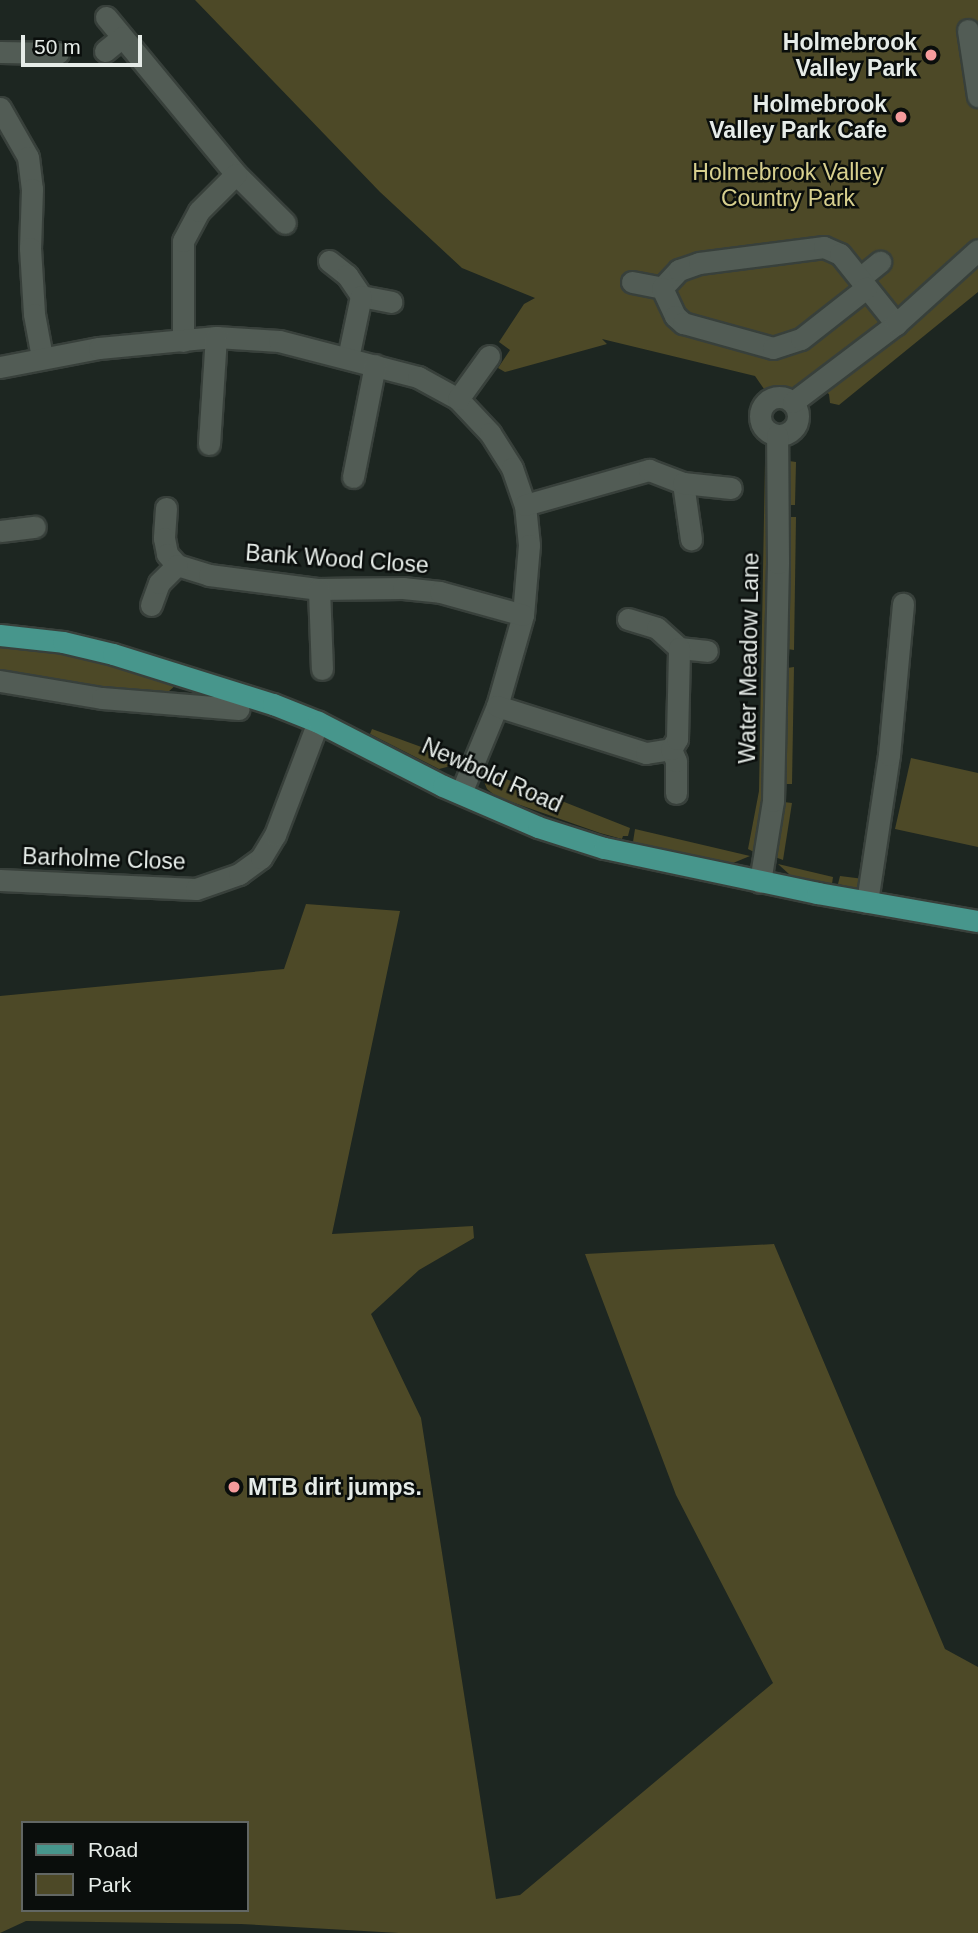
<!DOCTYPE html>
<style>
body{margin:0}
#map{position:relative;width:978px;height:1933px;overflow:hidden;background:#1d2621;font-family:Arial,sans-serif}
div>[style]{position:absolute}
.green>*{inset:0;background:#4d4927}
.roads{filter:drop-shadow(2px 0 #38403b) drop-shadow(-2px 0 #38403b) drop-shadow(0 2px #38403b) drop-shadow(0 -2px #38403b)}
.minor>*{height:21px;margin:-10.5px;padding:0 10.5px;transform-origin:10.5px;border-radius:10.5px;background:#525c55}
.minor>.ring{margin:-10.5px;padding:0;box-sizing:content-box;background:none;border:21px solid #525c55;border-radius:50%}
.major>*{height:21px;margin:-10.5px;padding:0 10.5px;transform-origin:10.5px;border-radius:10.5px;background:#47968c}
.dots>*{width:19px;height:19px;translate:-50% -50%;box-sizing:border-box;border:4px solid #0a0e0c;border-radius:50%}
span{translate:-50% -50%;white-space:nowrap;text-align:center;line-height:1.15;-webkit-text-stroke:5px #0a0e0c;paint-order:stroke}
.poi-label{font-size:23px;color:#e6ece8;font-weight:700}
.right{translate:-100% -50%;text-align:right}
.left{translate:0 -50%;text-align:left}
.park-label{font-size:23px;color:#d7cf8e}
.street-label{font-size:23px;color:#e6ece8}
.legend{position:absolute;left:21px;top:1821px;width:228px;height:91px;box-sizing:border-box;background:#0a0e0c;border:2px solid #626764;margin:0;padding:9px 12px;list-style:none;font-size:21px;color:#e6ece8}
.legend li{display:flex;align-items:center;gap:14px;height:35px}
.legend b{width:35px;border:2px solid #626764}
.scale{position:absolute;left:21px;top:35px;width:121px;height:32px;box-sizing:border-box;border:4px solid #e6ece8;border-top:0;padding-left:9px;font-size:21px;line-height:24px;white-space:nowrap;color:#e6ece8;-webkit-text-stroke:5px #0a0e0c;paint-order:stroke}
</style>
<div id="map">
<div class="green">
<i style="clip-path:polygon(195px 0,978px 0,978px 292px,839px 405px,830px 403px,829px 394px,804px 380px,788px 390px,764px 389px,755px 376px,602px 339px,607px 344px,505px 372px,498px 368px,510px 350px,499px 342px,524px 304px,535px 298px,462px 268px,380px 192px)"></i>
<i style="clip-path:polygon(765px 461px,772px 461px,767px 781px,754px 852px,748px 849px,759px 791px)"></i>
<i style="clip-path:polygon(789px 461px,796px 462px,795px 505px,789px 505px)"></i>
<i style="clip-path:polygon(788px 517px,796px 517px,794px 650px,787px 649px)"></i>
<i style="clip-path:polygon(0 645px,110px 662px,177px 684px,168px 692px,117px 690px,0 671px)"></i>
<i style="clip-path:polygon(794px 667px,792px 784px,785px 784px,787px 668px)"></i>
<i style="clip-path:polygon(372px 729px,457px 760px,459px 764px,439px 769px,370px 734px)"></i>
<i style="clip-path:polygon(911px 758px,978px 773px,978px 847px,895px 829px)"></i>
<i style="clip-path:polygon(486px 771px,630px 828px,628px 836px,623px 836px,622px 839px,600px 833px,497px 797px,487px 789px,480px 772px)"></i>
<i style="clip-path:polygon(784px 802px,792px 803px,783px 860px,775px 857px,775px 848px)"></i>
<i style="clip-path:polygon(635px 829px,750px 856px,733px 863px,633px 842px)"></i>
<i style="clip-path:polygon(778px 864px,833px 877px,832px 884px,790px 875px)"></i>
<i style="clip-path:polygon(840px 876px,864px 879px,860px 887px,855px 888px,838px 884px)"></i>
<i style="clip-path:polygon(evenodd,306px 904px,400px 911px,332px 1234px,473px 1226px,474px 1238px,419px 1270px,371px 1314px,421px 1418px,496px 1899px,520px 1895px,773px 1683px,676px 1495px,585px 1254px,774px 1244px,945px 1649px,978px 1667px,978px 1933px,399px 1933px,241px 1924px,26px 1921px,0 1933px,0 996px,284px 969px,306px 904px,23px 1823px,247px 1823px,247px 1910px,23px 1910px,23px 1823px)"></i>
</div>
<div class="roads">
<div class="minor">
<i style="left:106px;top:17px;width:204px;rotate:50.4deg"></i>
<i style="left:236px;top:174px;width:69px;rotate:45deg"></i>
<i style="left:968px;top:30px;width:67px;rotate:81.4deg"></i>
<i style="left:105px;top:51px;width:22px;rotate:-39deg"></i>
<i style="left:0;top:52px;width:58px;rotate:1deg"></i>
<i style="left:0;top:108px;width:56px;rotate:60.3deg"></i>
<i style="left:28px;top:157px;width:32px;rotate:83deg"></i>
<i style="left:32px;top:189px;width:59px;rotate:91.9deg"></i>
<i style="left:30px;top:248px;width:66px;rotate:86.5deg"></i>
<i style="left:34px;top:314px;width:44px;rotate:79.5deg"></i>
<i style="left:329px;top:261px;width:23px;rotate:38deg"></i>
<i style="left:347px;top:275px;width:25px;rotate:56deg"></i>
<i style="left:361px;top:296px;width:31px;rotate:11deg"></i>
<i style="left:860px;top:278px;width:26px;rotate:-39deg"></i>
<i style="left:632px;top:282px;width:31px;rotate:11deg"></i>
<i style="left:662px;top:288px;width:25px;rotate:-47deg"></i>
<i style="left:679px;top:270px;width:21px;rotate:-19deg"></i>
<i style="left:699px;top:263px;width:126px;rotate:-7.3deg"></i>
<i style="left:824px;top:247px;width:17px;rotate:24deg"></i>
<i style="left:840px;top:254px;width:90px;rotate:51.3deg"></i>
<i style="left:662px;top:288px;width:31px;rotate:65deg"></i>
<i style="left:675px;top:316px;width:11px;rotate:41deg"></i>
<i style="left:683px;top:323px;width:93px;rotate:15.5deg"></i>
<i style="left:773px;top:348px;width:29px;rotate:-18deg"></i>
<i style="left:801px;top:339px;width:83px;rotate:-38.1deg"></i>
<i style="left:183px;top:341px;width:100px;rotate:-90deg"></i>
<i style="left:183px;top:241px;width:34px;rotate:-62deg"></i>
<i style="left:199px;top:211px;width:52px;rotate:-45deg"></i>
<i style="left:348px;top:358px;width:63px;rotate:-78.2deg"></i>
<i style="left:0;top:367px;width:101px;rotate:-10.9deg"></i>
<i style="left:99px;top:348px;width:118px;rotate:-5.4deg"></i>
<i style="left:216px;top:337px;width:63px;rotate:3.6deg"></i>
<i style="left:279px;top:341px;width:144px;rotate:14.5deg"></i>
<i style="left:418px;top:377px;width:46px;rotate:28.8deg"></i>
<i style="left:458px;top:399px;width:47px;rotate:46.7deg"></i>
<i style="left:490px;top:433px;width:41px;rotate:57.8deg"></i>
<i style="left:512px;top:468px;width:39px;rotate:71deg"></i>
<i style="left:525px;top:505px;width:40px;rotate:84.3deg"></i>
<i style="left:529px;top:545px;width:70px;rotate:94.9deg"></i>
<i style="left:523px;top:615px;width:95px;rotate:105.9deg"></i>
<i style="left:497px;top:706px;width:94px;rotate:112.5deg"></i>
<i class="ring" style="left:760px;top:397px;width:17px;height:17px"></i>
<i style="left:458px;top:399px;width:53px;rotate:-54.2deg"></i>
<i style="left:793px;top:402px;width:129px;rotate:-37.1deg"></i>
<i style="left:896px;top:324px;width:110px;rotate:-42.1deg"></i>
<i style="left:209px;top:444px;width:107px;rotate:-86.3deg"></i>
<i style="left:353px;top:477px;width:114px;rotate:-78.9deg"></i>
<i style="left:683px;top:483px;width:57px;rotate:81.9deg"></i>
<i style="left:525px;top:505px;width:129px;rotate:-15.8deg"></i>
<i style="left:649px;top:470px;width:36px;rotate:21deg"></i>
<i style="left:683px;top:483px;width:48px;rotate:5.9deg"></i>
<i style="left:166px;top:508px;width:30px;rotate:94deg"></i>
<i style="left:164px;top:538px;width:16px;rotate:79deg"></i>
<i style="left:167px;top:554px;width:15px;rotate:48deg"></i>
<i style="left:177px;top:565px;width:34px;rotate:17deg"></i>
<i style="left:209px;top:575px;width:111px;rotate:7.3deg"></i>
<i style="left:319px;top:589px;width:84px;rotate:-0.7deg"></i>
<i style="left:403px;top:588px;width:37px;rotate:6deg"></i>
<i style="left:440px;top:592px;width:86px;rotate:15.5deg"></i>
<i style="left:0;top:531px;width:35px;rotate:-7deg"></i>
<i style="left:319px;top:589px;width:80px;rotate:87.9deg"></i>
<i style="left:151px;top:605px;width:23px;rotate:-70deg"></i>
<i style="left:159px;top:583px;width:25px;rotate:-45deg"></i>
<i style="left:628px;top:619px;width:30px;rotate:17deg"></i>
<i style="left:657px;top:628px;width:30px;rotate:42deg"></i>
<i style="left:679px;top:648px;width:28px;rotate:6deg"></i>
<i style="left:0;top:681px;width:103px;rotate:9.5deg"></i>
<i style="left:102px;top:698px;width:137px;rotate:4.6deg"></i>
<i style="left:497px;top:706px;width:156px;rotate:17.5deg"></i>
<i style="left:646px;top:753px;width:25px;rotate:-9deg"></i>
<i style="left:676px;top:793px;width:32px;rotate:-90deg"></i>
<i style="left:676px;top:761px;width:13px;rotate:-113deg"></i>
<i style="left:671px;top:749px;width:12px;rotate:-59deg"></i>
<i style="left:677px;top:739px;width:91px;rotate:-88.7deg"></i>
<i style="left:0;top:880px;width:196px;rotate:2.6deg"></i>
<i style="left:196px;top:889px;width:46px;rotate:-19.2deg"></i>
<i style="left:239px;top:874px;width:27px;rotate:-36deg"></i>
<i style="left:261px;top:858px;width:27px;rotate:-59deg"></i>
<i style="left:275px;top:835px;width:121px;rotate:-69.2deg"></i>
<i style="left:760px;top:882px;width:82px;rotate:-80.9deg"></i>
<i style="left:773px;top:801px;width:238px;rotate:-88.8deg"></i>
<i style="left:778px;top:563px;width:128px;rotate:-90.4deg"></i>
<i style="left:867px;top:902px;width:149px;rotate:-81.5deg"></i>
<i style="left:889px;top:755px;width:152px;rotate:-84.7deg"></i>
</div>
<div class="major">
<i style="left:0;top:635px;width:63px;rotate:6.3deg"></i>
<i style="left:63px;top:642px;width:51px;rotate:13.5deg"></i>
<i style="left:113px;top:654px;width:168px;rotate:17.4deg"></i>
<i style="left:273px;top:704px;width:48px;rotate:21.8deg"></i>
<i style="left:318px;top:722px;width:140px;rotate:27.1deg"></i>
<i style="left:443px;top:786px;width:103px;rotate:23.3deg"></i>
<i style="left:538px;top:827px;width:69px;rotate:17.7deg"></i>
<i style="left:604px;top:848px;width:218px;rotate:11.9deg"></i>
<i style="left:817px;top:893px;width:163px;rotate:9.9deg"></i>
</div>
</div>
<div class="dots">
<i style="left:931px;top:55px;background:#f59b9c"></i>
<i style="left:901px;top:117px;background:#f59b9c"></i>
<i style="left:234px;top:1487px;background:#f59b9c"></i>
</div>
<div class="poi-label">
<span class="right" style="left:917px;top:55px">Holmebrook<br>Valley Park</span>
<span class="right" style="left:887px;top:117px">Holmebrook<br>Valley Park Cafe</span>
<span class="left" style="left:248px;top:1487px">MTB dirt jumps.</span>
</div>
<div class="park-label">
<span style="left:788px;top:185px">Holmebrook Valley<br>Country Park</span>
</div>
<div class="street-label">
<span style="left:337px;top:559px;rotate:4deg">Bank Wood Close</span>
<span style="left:749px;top:658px;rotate:-89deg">Water Meadow Lane</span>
<span style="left:492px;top:775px;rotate:24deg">Newbold Road</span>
<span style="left:104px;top:859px;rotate:2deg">Barholme Close</span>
</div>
<ul class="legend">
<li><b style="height:9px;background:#47968c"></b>Road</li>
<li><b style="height:19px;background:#4d4927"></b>Park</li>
</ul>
<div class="scale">50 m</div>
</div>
